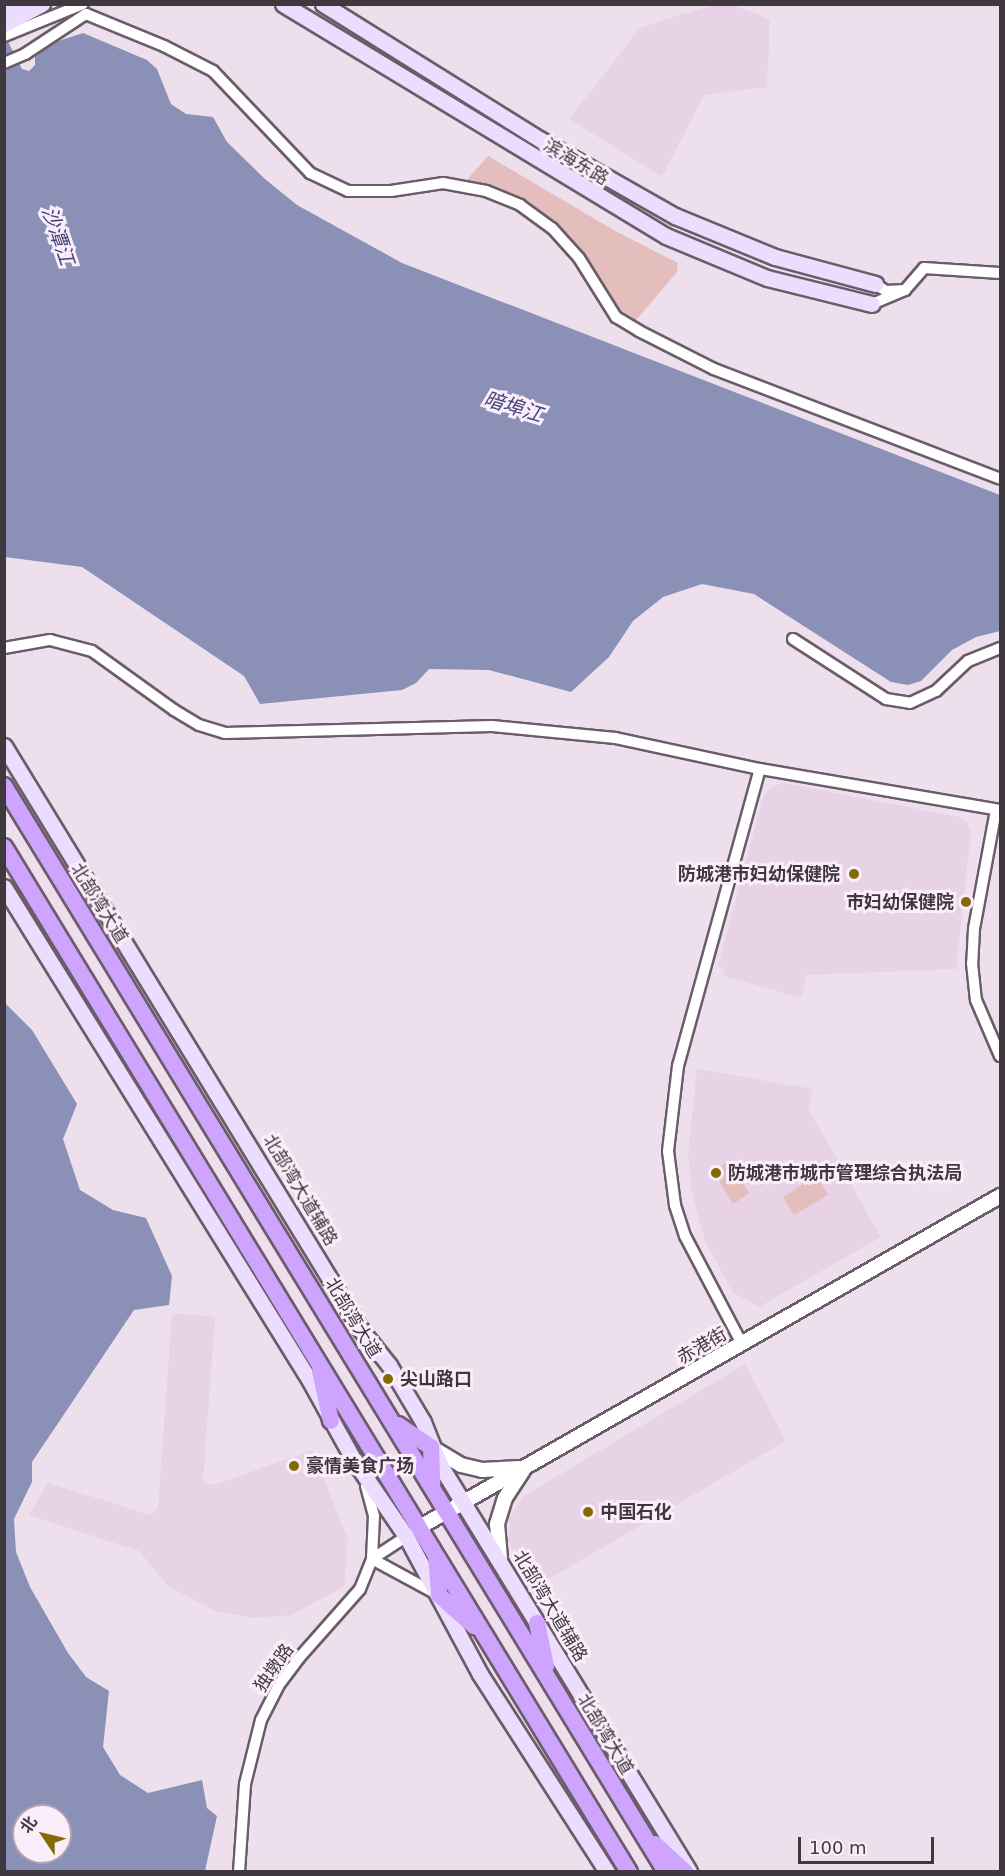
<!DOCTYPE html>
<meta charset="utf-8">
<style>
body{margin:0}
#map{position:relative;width:1005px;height:1876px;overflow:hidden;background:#eedfed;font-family:"DejaVu Sans","Noto Sans SC",sans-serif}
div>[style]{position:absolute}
.built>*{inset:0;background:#e8d3e6}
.green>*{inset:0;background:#e4bdbd}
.water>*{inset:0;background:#8b90b6}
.roads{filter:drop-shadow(2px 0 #6a5d69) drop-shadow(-2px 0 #6a5d69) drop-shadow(0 2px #6a5d69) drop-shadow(0 -2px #6a5d69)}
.minor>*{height:10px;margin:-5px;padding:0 5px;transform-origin:5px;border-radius:5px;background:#fff}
.tertiary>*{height:14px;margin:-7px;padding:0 7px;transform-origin:7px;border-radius:7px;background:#fff}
.secondary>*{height:15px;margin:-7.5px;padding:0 7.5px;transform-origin:7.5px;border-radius:7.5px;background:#ecddfe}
.trunk>*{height:16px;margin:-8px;padding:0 8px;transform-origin:8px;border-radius:8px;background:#cea4fe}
.dots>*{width:16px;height:16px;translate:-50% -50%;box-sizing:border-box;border:3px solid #fcedfa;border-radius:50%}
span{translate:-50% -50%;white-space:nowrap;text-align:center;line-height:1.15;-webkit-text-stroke:6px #fcedfa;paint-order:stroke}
.street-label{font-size:18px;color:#3f393f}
.poi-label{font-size:18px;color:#3f393f;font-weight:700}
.right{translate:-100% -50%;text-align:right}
.left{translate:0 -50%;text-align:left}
.water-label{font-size:20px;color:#42467a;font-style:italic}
.frame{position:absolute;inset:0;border:6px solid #3f393f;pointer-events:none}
.north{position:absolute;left:12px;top:1804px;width:60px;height:60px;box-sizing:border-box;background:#fcedfa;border:2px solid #b0a5af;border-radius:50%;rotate:305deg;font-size:16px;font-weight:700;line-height:24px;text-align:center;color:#3f393f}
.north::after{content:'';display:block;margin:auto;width:21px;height:27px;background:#836a03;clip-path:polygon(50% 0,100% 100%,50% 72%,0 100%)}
.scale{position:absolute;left:798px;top:1837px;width:136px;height:27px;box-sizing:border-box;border:3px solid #3f393f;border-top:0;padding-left:8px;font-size:18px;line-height:21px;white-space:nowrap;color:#3f393f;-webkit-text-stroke:4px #fcedfa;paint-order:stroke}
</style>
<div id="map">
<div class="built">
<i style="clip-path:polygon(717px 4px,733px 5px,770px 19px,767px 87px,704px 95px,662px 177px,569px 119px,641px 27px)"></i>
<i style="clip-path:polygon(784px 783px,959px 817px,967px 823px,971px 832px,956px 969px,807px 975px,801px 998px,723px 976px,724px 968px,718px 966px,763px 797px,771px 787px)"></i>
<i style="clip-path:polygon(697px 1069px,813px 1089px,808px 1108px,881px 1237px,759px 1307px,733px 1293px,705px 1241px,692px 1194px,688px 1153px)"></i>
<i style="clip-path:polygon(172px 1313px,215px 1317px,203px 1482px,213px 1485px,313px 1450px,348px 1540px,344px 1587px,291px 1615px,252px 1618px,215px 1611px,168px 1586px,139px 1551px,29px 1515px,48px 1483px,151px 1515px,158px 1508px)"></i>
<i style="clip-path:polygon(745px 1364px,786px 1441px,554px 1576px,534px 1592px,508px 1541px,510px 1517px,524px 1496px)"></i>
</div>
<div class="green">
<i style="clip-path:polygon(488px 156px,617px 232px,678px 263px,677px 272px,631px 326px,615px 314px,554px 226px,465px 182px)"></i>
<i style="clip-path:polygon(730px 1160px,749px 1193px,733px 1204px,713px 1171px)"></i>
<i style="clip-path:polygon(816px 1176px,828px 1195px,794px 1215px,783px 1197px)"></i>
</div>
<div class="water">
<i style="clip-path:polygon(83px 33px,147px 60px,157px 69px,171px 104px,186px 114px,213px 117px,227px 142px,265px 179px,297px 205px,402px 263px,1000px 495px,1000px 631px,976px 637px,952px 650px,921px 681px,908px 685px,891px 682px,754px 594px,702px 584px,663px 597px,633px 621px,609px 657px,571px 692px,489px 670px,429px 669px,416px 683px,402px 690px,260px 704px,244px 676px,82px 567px,5px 557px,4px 34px,22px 69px,29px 71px,35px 65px,35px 54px,43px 46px)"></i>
<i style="clip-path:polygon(evenodd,4px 1002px,32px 1030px,77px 1104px,63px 1139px,80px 1190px,113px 1210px,146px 1218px,172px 1276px,169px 1305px,134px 1310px,32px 1462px,32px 1482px,14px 1519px,16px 1552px,30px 1587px,68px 1653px,86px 1677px,109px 1691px,103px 1747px,120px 1775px,148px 1793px,202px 1780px,207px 1808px,217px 1816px,205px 1871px,5px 1871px,4px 1002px,24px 1816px,60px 1816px,60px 1852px,24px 1852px,24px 1816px)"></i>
</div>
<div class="roads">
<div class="minor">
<i style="left:4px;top:36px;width:85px;rotate:-22.1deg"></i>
<i style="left:4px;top:63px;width:23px;rotate:-23deg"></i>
<i style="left:25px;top:54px;width:73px;rotate:-33.3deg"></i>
<i style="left:86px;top:14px;width:84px;rotate:22.3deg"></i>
<i style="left:164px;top:46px;width:55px;rotate:27deg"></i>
<i style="left:213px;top:71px;width:141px;rotate:46.4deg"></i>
<i style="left:310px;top:173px;width:42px;rotate:25.3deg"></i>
<i style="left:348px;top:191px;width:43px"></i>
<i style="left:391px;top:191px;width:53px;rotate:-8.7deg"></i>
<i style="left:443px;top:183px;width:44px;rotate:10.5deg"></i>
<i style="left:486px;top:191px;width:37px;rotate:22deg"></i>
<i style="left:520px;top:205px;width:39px;rotate:36deg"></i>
<i style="left:552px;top:228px;width:40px;rotate:48deg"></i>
<i style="left:579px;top:258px;width:70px;rotate:57.9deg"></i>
<i style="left:616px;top:317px;width:27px;rotate:31deg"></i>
<i style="left:639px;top:331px;width:84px;rotate:26.9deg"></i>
<i style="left:714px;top:369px;width:306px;rotate:21deg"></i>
<i style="left:905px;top:290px;width:29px;rotate:-49deg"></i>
<i style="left:924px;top:268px;width:76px;rotate:3.8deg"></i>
<i style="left:872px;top:304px;width:36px;rotate:-23deg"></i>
<i style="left:905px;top:290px;width:19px;rotate:177deg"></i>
<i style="left:886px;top:291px;width:13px;rotate:-148deg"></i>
<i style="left:793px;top:639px;width:111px;rotate:32.8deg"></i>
<i style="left:886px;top:699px;width:24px;rotate:9deg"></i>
<i style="left:910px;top:703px;width:29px;rotate:-25deg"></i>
<i style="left:936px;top:691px;width:44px;rotate:-43.2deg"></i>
<i style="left:968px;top:661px;width:35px;rotate:-22deg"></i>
<i style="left:4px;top:648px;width:47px;rotate:-9.9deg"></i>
<i style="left:50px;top:640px;width:43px;rotate:14.7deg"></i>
<i style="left:92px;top:651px;width:101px;rotate:35.7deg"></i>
<i style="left:174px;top:710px;width:29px;rotate:31deg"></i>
<i style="left:199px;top:725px;width:27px;rotate:17deg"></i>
<i style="left:225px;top:733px;width:267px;rotate:-1.5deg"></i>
<i style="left:492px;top:726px;width:124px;rotate:5.6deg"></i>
<i style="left:615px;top:738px;width:148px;rotate:12.1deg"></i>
<i style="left:760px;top:769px;width:243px;rotate:9.7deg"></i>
<i style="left:996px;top:810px;width:121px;rotate:100.5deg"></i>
<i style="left:974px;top:929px;width:34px;rotate:93deg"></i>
<i style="left:972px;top:963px;width:37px;rotate:84deg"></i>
<i style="left:976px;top:1000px;width:61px;rotate:66.8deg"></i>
<i style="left:742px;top:1344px;width:122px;rotate:-117.8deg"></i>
<i style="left:685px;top:1236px;width:33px;rotate:-108deg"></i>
<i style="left:675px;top:1205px;width:54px;rotate:-97.4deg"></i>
<i style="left:668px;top:1151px;width:86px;rotate:-83.3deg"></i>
<i style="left:678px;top:1066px;width:308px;rotate:-74.6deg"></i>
<i style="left:366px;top:1486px;width:31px;rotate:75deg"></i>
<i style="left:374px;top:1516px;width:43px;rotate:92.7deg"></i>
<i style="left:372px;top:1559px;width:69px;rotate:28.4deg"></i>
<i style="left:239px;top:1872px;width:88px;rotate:-86.1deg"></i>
<i style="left:245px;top:1784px;width:66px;rotate:-76deg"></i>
<i style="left:261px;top:1720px;width:38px;rotate:-63deg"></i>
<i style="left:278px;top:1686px;width:35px;rotate:-53deg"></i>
<i style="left:299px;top:1658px;width:92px;rotate:-48.5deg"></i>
<i style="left:360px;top:1589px;width:32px;rotate:-68deg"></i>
<i style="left:372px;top:1559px;width:45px;rotate:-33.3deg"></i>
</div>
<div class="tertiary">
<i style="left:431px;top:1447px;width:35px;rotate:31deg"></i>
<i style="left:461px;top:1465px;width:22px;rotate:13deg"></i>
<i style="left:482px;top:1470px;width:37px;rotate:-3deg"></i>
<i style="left:420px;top:1527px;width:668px;rotate:-29.71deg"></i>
<i style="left:500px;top:1558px;width:34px;rotate:-95deg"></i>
<i style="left:497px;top:1524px;width:27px;rotate:-73deg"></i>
<i style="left:505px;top:1498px;width:33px;rotate:-57deg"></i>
</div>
<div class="secondary">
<i style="left:283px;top:4px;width:448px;rotate:31.2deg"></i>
<i style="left:666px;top:236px;width:109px;rotate:22.6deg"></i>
<i style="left:767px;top:278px;width:108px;rotate:13.9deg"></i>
<i style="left:323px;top:4px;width:257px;rotate:32deg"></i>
<i style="left:541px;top:140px;width:154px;rotate:29.6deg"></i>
<i style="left:675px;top:216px;width:108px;rotate:22.3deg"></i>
<i style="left:775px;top:257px;width:104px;rotate:15.1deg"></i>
<i style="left:4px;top:12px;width:16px;rotate:-30deg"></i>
<i style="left:4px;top:24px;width:43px;rotate:-27.8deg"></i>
<i style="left:4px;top:746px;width:684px;rotate:58.56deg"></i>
<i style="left:361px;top:1330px;width:45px;rotate:51.3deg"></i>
<i style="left:389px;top:1365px;width:66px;rotate:59.2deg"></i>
<i style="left:423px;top:1422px;width:46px;rotate:68.4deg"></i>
<i style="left:440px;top:1465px;width:477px;rotate:58.5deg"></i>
<i style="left:4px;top:887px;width:581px;rotate:58.22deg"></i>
<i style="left:310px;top:1381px;width:89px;rotate:61.1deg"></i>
<i style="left:353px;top:1459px;width:93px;rotate:55.5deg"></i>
<i style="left:406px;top:1536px;width:157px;rotate:61.8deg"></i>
<i style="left:480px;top:1674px;width:235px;rotate:57.3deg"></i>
</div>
<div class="trunk">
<i style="left:4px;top:786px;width:1272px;rotate:58.63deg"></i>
<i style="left:4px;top:847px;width:1201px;rotate:58.63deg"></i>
<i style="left:320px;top:1371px;width:51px;rotate:77.6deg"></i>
<i style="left:398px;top:1425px;width:40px;rotate:34deg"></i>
<i style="left:431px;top:1447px;width:37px;rotate:88deg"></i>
<i style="left:436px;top:1557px;width:38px;rotate:85deg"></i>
<i style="left:439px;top:1595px;width:47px;rotate:41.5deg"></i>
<i style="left:537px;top:1623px;width:44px;rotate:78.2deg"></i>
<i style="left:655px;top:1844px;width:41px;rotate:43deg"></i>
</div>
</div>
<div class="dots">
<i style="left:854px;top:874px;background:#836a03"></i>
<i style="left:966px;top:902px;background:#836a03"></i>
<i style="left:716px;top:1173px;background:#836a03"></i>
<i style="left:388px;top:1379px;background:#836a03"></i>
<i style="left:294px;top:1466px;background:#836a03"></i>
<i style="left:588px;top:1512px;background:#836a03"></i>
</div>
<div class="street-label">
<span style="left:576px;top:162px;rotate:31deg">滨海东路</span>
<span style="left:99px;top:903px;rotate:58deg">北部湾大道</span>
<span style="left:300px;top:1190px;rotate:59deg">北部湾大道辅路</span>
<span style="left:353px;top:1318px;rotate:59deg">北部湾大道</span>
<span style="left:702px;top:1346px;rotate:-30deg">赤港街</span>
<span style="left:550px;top:1606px;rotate:59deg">北部湾大道辅路</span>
<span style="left:274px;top:1668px;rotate:-55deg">独墩路</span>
<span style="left:605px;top:1734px;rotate:59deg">北部湾大道</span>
</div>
<div class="poi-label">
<span class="right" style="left:840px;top:874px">防城港市妇幼保健院</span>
<span class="right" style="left:954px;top:902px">巿妇幼保健院</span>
<span class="left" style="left:728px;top:1173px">防城港市城市管理综合执法局</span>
<span class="left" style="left:400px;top:1379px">尖山路口</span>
<span class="left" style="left:306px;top:1466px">豪情美食广场</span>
<span class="left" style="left:600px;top:1512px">中国石化</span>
</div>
<div class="water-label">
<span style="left:58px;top:236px;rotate:71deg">沙潭江</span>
<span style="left:513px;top:407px;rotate:17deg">暗埠江</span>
</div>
<div class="frame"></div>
<div class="north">北</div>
<div class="scale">100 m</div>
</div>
